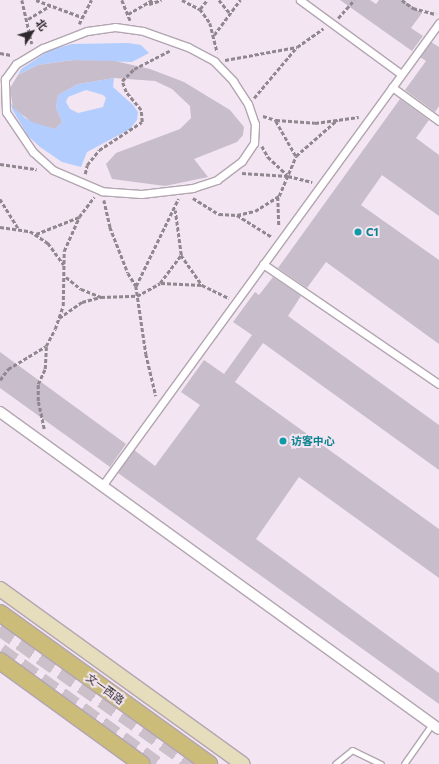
<!DOCTYPE html>
<meta charset="utf-8">
<style>
body{margin:0}
#map{position:relative;width:439px;height:764px;overflow:hidden;background:#f3e6f2;font-family:Commissioner,"Noto Sans SC",sans-serif}
div>[style]{position:absolute}
.water>*{inset:0;background:#b2cdfe}
.building>*{inset:0;background:#c7bdcb}
.trunk-tunnel>*{height:17px;margin-top:-8.5px;transform-origin:0;background:repeating-linear-gradient(90deg,#ccc0cb 0 17px,transparent 0 25px)}
.path>*{height:2.5px;margin-top:-1.25px;transform-origin:0;background:repeating-linear-gradient(90deg,#90878f 0 4px,transparent 0 6px)}
.roads{filter:drop-shadow(1px 0 #b2a6b1) drop-shadow(-1px 0 #b2a6b1) drop-shadow(0 1px #b2a6b1) drop-shadow(0 -1px #b2a6b1)}
.service>*{height:5px;margin:-2.5px;padding:0 2.5px;transform-origin:2.5px;border-radius:2.5px;background:#fff}
.pedestrian>*{height:7px;margin:-3.5px;padding:0 3.5px;transform-origin:3.5px;border-radius:3.5px;background:#fff}
.minor>*{height:10px;margin:-5px;padding:0 5px;transform-origin:5px;border-radius:5px;background:#fff}
.secondary>*{height:14px;margin:-7px;padding:0 7px;transform-origin:7px;border-radius:7px;background:#e5ddbc}
.primary>*{height:16px;margin:-8px;padding:0 8px;transform-origin:8px;border-radius:8px;background:#cbbc79}
.dots>*{width:11px;height:11px;translate:-50% -50%;box-sizing:border-box;border:2px solid #f3e6f2;border-radius:50%}
span{translate:-50% -50%;white-space:nowrap;text-align:center;line-height:1.15;-webkit-text-stroke:4px #f3e6f2;paint-order:stroke}
.culture-label{font-size:11px;color:#0d838f;font-weight:700}
.left{translate:0 -50%;text-align:left}
.street-label{font-size:11px;color:#2f2a2e}
.north{position:absolute;left:12px;top:12px;width:40px;height:40px;-webkit-text-stroke:3px #f3e6f2;paint-order:stroke;rotate:53deg;font-size:11px;font-weight:700;line-height:16px;text-align:center;color:#2f2a2e}
.north::after{content:'';display:block;margin:auto;width:14px;height:18px;background:#2f2a2e;clip-path:polygon(50% 0,100% 100%,50% 72%,0 100%)}
</style>
<div id="map">
<div class="water">
<i style="clip-path:polygon(128px 43px,141px 45px,149px 53px,132px 62px,72px 60px,38px 65px,18px 75px,21px 69px,50px 50px,72px 44px)"></i>
<i style="clip-path:polygon(evenodd,114px 78px,113px 87px,133px 105px,138px 112px,137px 120px,130px 129px,87px 152px,81px 167px,62px 162px,40px 147px,28px 136px,12px 109px,11px 103px,25px 118px,55px 129px,62px 122px,56px 108px,58px 95px,78px 84px,114px 78px,86px 90px,103px 95px,106px 98px,103px 107px,78px 113px,70px 109px,66px 102px,68px 97px,86px 90px)"></i>
</div>
<div class="building">
<i style="clip-path:polygon(340px 0,370px 0,376px 4px,379px 0,403px 0,422px 13px,411px 28px,423px 36px,412px 51px)"></i>
<i style="clip-path:polygon(431px 42px,439px 47px,439px 106px,435px 112px,405px 90px,426px 61px,420px 57px)"></i>
<i style="clip-path:polygon(73px 60px,115px 61px,150px 69px,184px 82px,230px 110px,244px 127px,243px 135px,237px 142px,194px 159px,208px 177px,165px 186px,112px 179px,106px 164px,116px 153px,180px 129px,191px 118px,190px 106px,172px 89px,155px 81px,114px 78px,78px 84px,58px 95px,56px 108px,62px 122px,55px 129px,32px 122px,13px 108px,10px 88px,18px 75px,38px 65px)"></i>
<i style="clip-path:polygon(400px 99px,429px 120px,416px 138px,439px 155px,439px 216px,382px 175px,361px 205px,439px 260px,439px 344px,326px 262px,307px 288px,278px 268px)"></i>
<i style="clip-path:polygon(273px 277px,301px 296px,288px 316px,439px 425px,439px 470px,263px 343px,235px 382px,439px 529px,439px 578px,299px 477px,256px 539px,439px 673px,439px 704px,118px 473px,134px 450px,155px 466px,200px 405px,181px 392px,204px 360px,224px 374px,252px 335px,233px 322px,255px 292px,259px 295px)"></i>
<i style="clip-path:polygon(0 352px,126px 444px,110px 467px,0 388px)"></i>
</div>
<div class="trunk-tunnel">
<i style="left:0;top:627px;width:237px;rotate:35.2deg"></i>
<i style="left:0;top:651px;width:193px;rotate:35.9deg"></i>
</div>
<div class="path">
<i style="left:22px;top:0;width:45px;rotate:77.2deg"></i>
<i style="left:36px;top:0;width:49px;rotate:20.3deg"></i>
<i style="left:122px;top:0;width:22px;rotate:68deg"></i>
<i style="left:182px;top:0;width:20px;rotate:27deg"></i>
<i style="left:200px;top:9px;width:17px;rotate:54deg"></i>
<i style="left:210px;top:23px;width:30px;rotate:76deg"></i>
<i style="left:219px;top:0;width:16px;rotate:50deg"></i>
<i style="left:402px;top:0;width:14px;rotate:36deg"></i>
<i style="left:413px;top:8px;width:24px;rotate:15deg"></i>
<i style="left:149px;top:4px;width:13px;rotate:-18deg"></i>
<i style="left:200px;top:9px;width:11px;rotate:-52deg"></i>
<i style="left:128px;top:14px;width:28px;rotate:-30deg"></i>
<i style="left:338px;top:18px;width:24px;rotate:-48deg"></i>
<i style="left:28px;top:19px;width:26px;rotate:-31deg"></i>
<i style="left:79px;top:24px;width:27px;rotate:-63deg"></i>
<i style="left:214px;top:35px;width:44px;rotate:-53.4deg"></i>
<i style="left:0;top:53px;width:11px;rotate:10deg"></i>
<i style="left:225px;top:60px;width:73px;rotate:-10.2deg"></i>
<i style="left:297px;top:47px;width:32px;rotate:-35deg"></i>
<i style="left:254px;top:98px;width:65px;rotate:-50deg"></i>
<i style="left:263px;top:116px;width:14px;rotate:17deg"></i>
<i style="left:276px;top:120px;width:39px;rotate:4deg"></i>
<i style="left:315px;top:123px;width:44px;rotate:-7.8deg"></i>
<i style="left:276px;top:121px;width:40px;rotate:60.3deg"></i>
<i style="left:262px;top:146px;width:13px;rotate:61deg"></i>
<i style="left:268px;top:157px;width:26px;rotate:43deg"></i>
<i style="left:0;top:164px;width:37px;rotate:8deg"></i>
<i style="left:242px;top:173px;width:46px;rotate:3.7deg"></i>
<i style="left:288px;top:176px;width:25px;rotate:14deg"></i>
<i style="left:85px;top:174px;width:9px;rotate:-77deg"></i>
<i style="left:87px;top:165px;width:19px;rotate:-51deg"></i>
<i style="left:99px;top:150px;width:51px;rotate:-33.1deg"></i>
<i style="left:142px;top:122px;width:12px;rotate:-95deg"></i>
<i style="left:141px;top:110px;width:23px;rotate:-130deg"></i>
<i style="left:126px;top:92px;width:12px;rotate:-110deg"></i>
<i style="left:122px;top:81px;width:17px;rotate:-45deg"></i>
<i style="left:134px;top:69px;width:42px;rotate:-27.2deg"></i>
<i style="left:278px;top:197px;width:29px;rotate:88deg"></i>
<i style="left:193px;top:198px;width:31px;rotate:32deg"></i>
<i style="left:219px;top:214px;width:18px;rotate:3deg"></i>
<i style="left:237px;top:215px;width:18px;rotate:-13deg"></i>
<i style="left:255px;top:211px;width:28px;rotate:-32deg"></i>
<i style="left:279px;top:196px;width:43px;rotate:-67deg"></i>
<i style="left:296px;top:156px;width:55px;rotate:-41.3deg"></i>
<i style="left:0;top:199px;width:34px;rotate:58deg"></i>
<i style="left:104px;top:200px;width:28px;rotate:77deg"></i>
<i style="left:110px;top:227px;width:49px;rotate:68.6deg"></i>
<i style="left:128px;top:273px;width:15px;rotate:58deg"></i>
<i style="left:136px;top:286px;width:69px;rotate:81.6deg"></i>
<i style="left:146px;top:354px;width:43px;rotate:76.6deg"></i>
<i style="left:237px;top:215px;width:41px;rotate:32.2deg"></i>
<i style="left:0;top:227px;width:30px;rotate:8deg"></i>
<i style="left:30px;top:231px;width:22px;rotate:34deg"></i>
<i style="left:48px;top:243px;width:27px;rotate:54deg"></i>
<i style="left:36px;top:234px;width:46px;rotate:-21.6deg"></i>
<i style="left:181px;top:255px;width:37px;rotate:55deg"></i>
<i style="left:66px;top:277px;width:19px;rotate:39deg"></i>
<i style="left:81px;top:289px;width:22px;rotate:22deg"></i>
<i style="left:101px;top:297px;width:36px;rotate:-2deg"></i>
<i style="left:137px;top:296px;width:26px;rotate:-29deg"></i>
<i style="left:160px;top:283px;width:35px;rotate:-53deg"></i>
<i style="left:181px;top:255px;width:45px;rotate:-97.6deg"></i>
<i style="left:161px;top:283px;width:41px;rotate:2.8deg"></i>
<i style="left:202px;top:285px;width:30px;rotate:26deg"></i>
<i style="left:136px;top:286px;width:97px;rotate:-64.2deg"></i>
<i style="left:59px;top:318px;width:28px;rotate:-35deg"></i>
<i style="left:82px;top:302px;width:20px;rotate:-15deg"></i>
<i style="left:0;top:380px;width:14px;rotate:-54deg"></i>
<i style="left:8px;top:369px;width:44px;rotate:-31.2deg"></i>
<i style="left:46px;top:346px;width:19px;rotate:-62deg"></i>
<i style="left:55px;top:329px;width:24px;rotate:-71deg"></i>
<i style="left:63px;top:306px;width:55px;rotate:-89deg"></i>
<i style="left:64px;top:251px;width:37px;rotate:-66deg"></i>
<i style="left:79px;top:217px;width:25px;rotate:-53deg"></i>
<i style="left:44px;top:429px;width:29px;rotate:-102deg"></i>
<i style="left:38px;top:401px;width:17px;rotate:-90deg"></i>
<i style="left:38px;top:384px;width:17px;rotate:-65deg"></i>
<i style="left:45px;top:369px;width:22px;rotate:-87deg"></i>
</div>
<div class="roads">
<div class="service">
<i style="left:335px;top:764px;width:22px;rotate:-39deg"></i>
<i style="left:352px;top:750px;width:32px;rotate:26deg"></i>
<i style="left:404px;top:764px;width:49px;rotate:-55deg"></i>
</div>
<div class="pedestrian">
<i style="left:300px;top:0;width:125px;rotate:36.2deg"></i>
<i style="left:115px;top:27px;width:28px;rotate:8deg"></i>
<i style="left:143px;top:31px;width:48px;rotate:19.6deg"></i>
<i style="left:188px;top:47px;width:30px;rotate:28deg"></i>
<i style="left:214px;top:61px;width:28px;rotate:46deg"></i>
<i style="left:233px;top:81px;width:27px;rotate:57deg"></i>
<i style="left:248px;top:104px;width:21px;rotate:71deg"></i>
<i style="left:255px;top:124px;width:19px;rotate:93deg"></i>
<i style="left:254px;top:143px;width:22px;rotate:124deg"></i>
<i style="left:242px;top:161px;width:31px;rotate:143deg"></i>
<i style="left:217px;top:180px;width:25px;rotate:162deg"></i>
<i style="left:193px;top:188px;width:52px;rotate:173.4deg"></i>
<i style="left:141px;top:194px;width:39px;rotate:-176deg"></i>
<i style="left:102px;top:191px;width:53px;rotate:-156.8deg"></i>
<i style="left:53px;top:170px;width:27px;rotate:-138deg"></i>
<i style="left:33px;top:152px;width:48px;rotate:-124deg"></i>
<i style="left:6px;top:112px;width:33px;rotate:-92deg"></i>
<i style="left:5px;top:79px;width:19px;rotate:-54deg"></i>
<i style="left:16px;top:64px;width:31px;rotate:-31deg"></i>
<i style="left:43px;top:48px;width:47px;rotate:-21.1deg"></i>
<i style="left:87px;top:31px;width:28px;rotate:-8deg"></i>
<i style="left:392px;top:87px;width:58px;rotate:35.9deg"></i>
<i style="left:263px;top:264px;width:213px;rotate:34.3deg"></i>
<i style="left:102px;top:486px;width:573px;rotate:-53.95deg"></i>
</div>
<div class="minor">
<i style="left:0;top:412px;width:541px;rotate:35.83deg"></i>
</div>
<div class="secondary">
<i style="left:0;top:589px;width:299px;rotate:35.8deg"></i>
</div>
<div class="primary">
<i style="left:0;top:613px;width:258px;rotate:35.8deg"></i>
<i style="left:0;top:661px;width:175px;rotate:36deg"></i>
</div>
</div>
<div class="dots">
<i style="left:358px;top:232px;background:#0f9aa8"></i>
<i style="left:283px;top:441px;background:#0f9aa8"></i>
</div>
<div class="culture-label">
<span class="left" style="left:366px;top:232px">C1</span>
<span class="left" style="left:291px;top:441px">访客中心</span>
</div>
<div class="street-label">
<span style="left:105px;top:689px;rotate:36deg">文一西路</span>
</div>
<div class="north">北</div>
</div>
